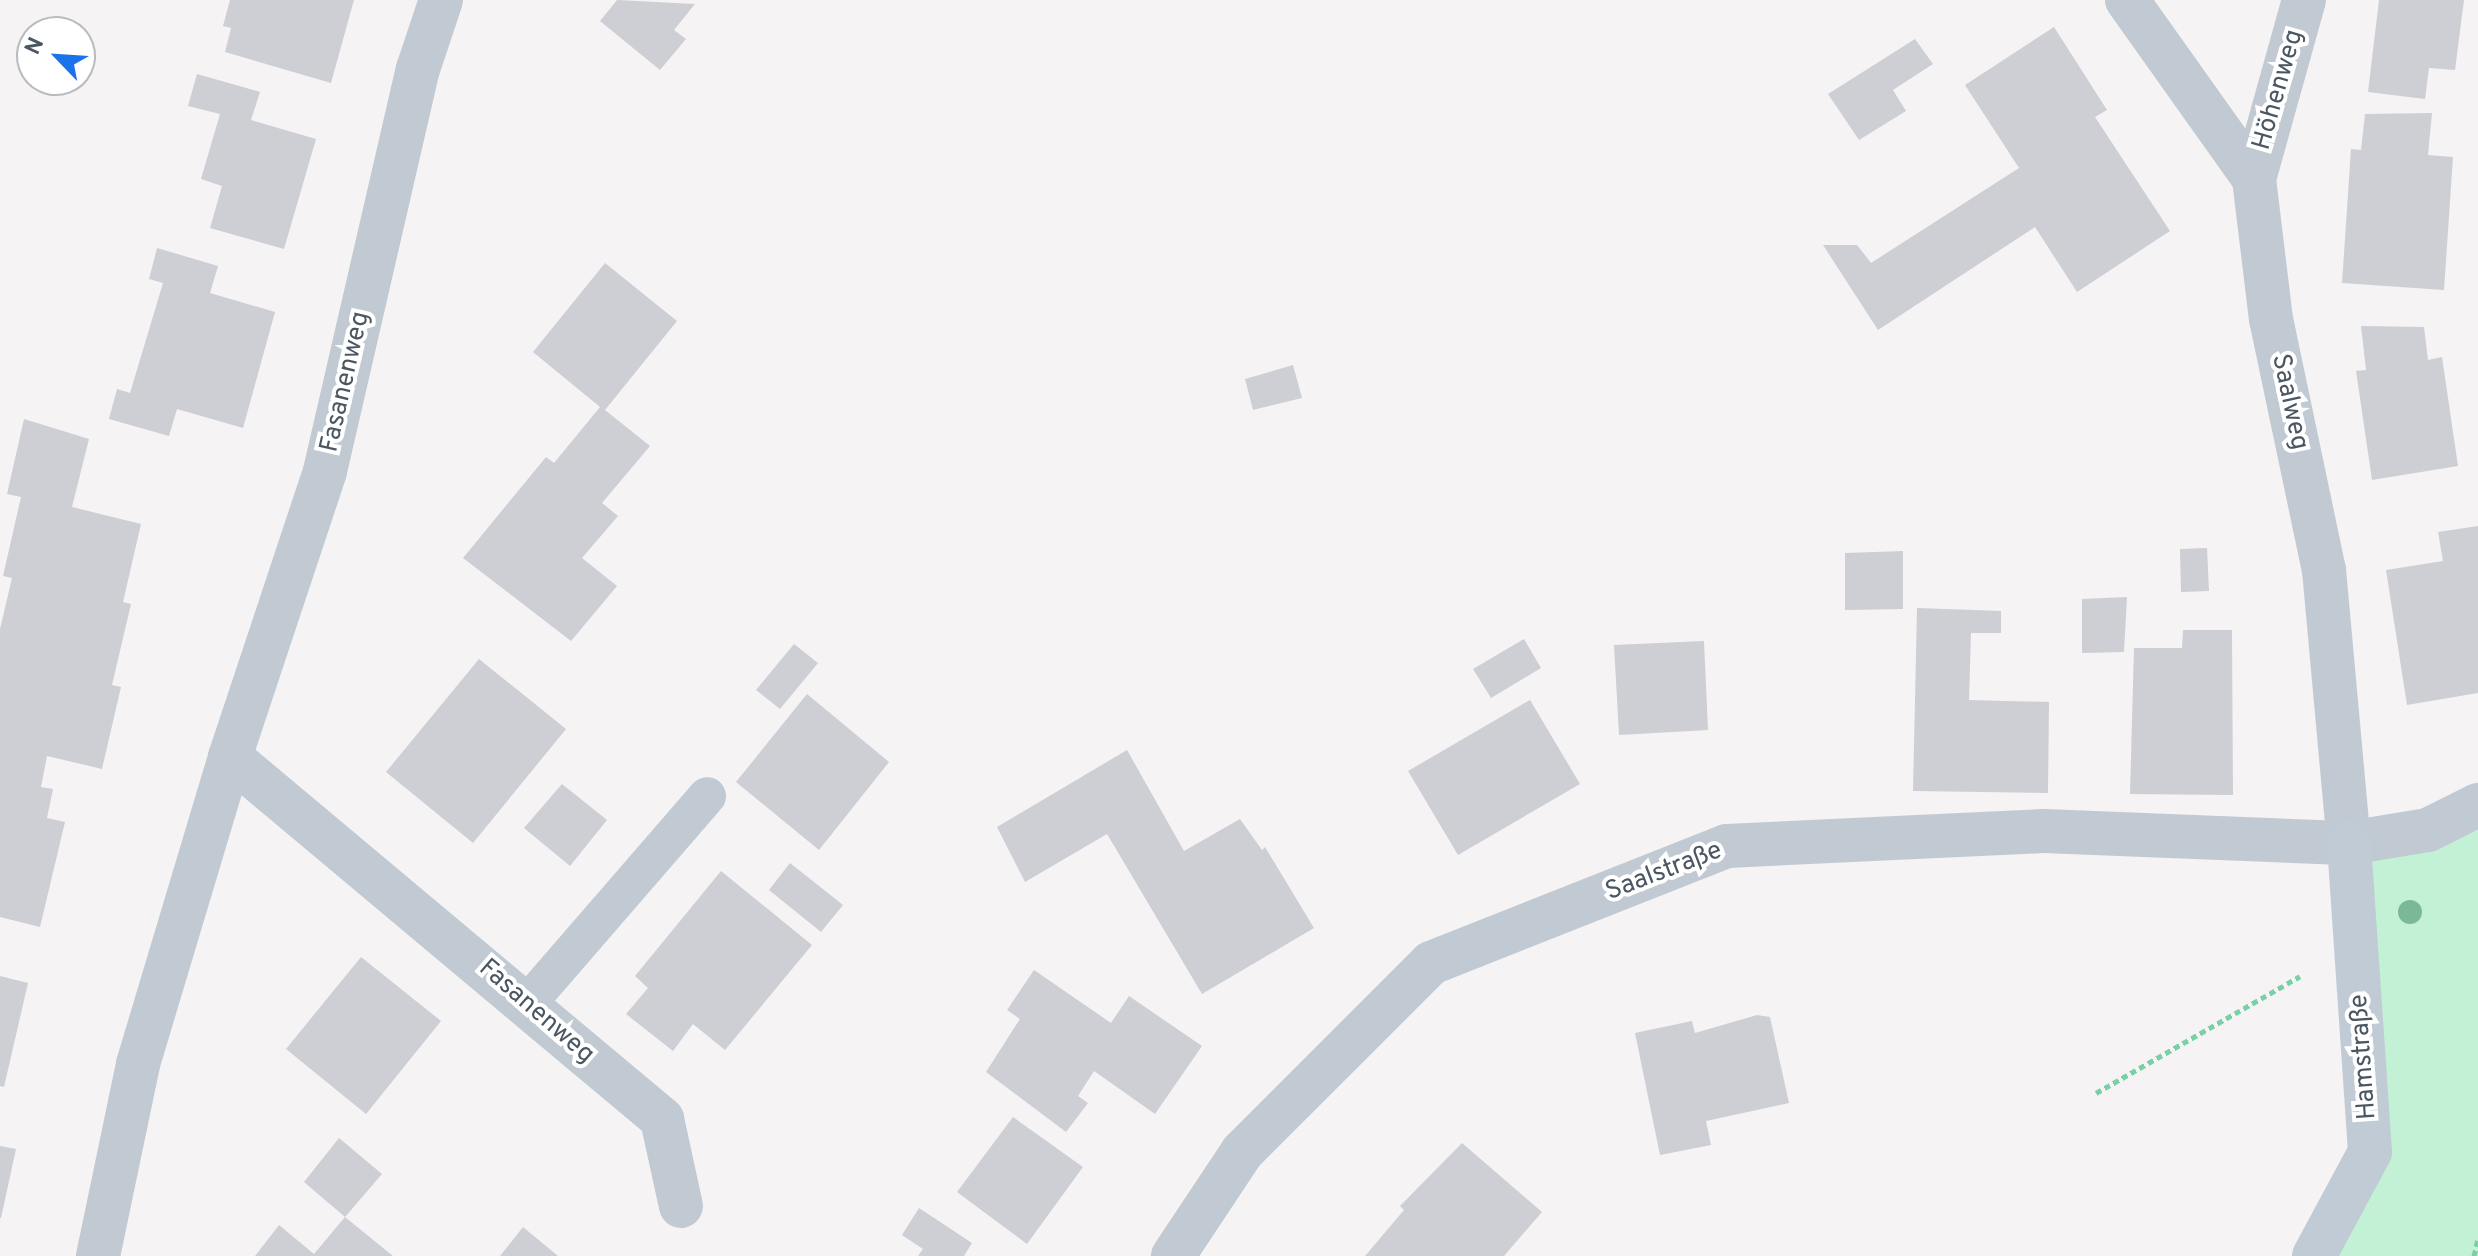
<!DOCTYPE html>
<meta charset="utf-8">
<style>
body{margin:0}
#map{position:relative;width:2478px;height:1256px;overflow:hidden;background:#f5f3f3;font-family:Overpass,sans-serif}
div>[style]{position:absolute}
.green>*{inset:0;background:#c3f1d5}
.building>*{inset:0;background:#cdcfd5}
.path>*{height:5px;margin-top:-2.5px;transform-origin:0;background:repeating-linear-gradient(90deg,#7ad0a6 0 6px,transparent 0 10px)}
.lane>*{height:38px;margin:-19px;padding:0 19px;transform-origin:19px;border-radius:19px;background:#c1cad2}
.street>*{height:44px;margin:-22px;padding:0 22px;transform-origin:22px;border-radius:22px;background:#c1cad2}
.secondary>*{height:44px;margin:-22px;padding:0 22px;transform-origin:22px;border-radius:22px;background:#c1cbd6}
.trees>*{width:24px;height:24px;margin:-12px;border-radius:50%;background:#7bb799}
span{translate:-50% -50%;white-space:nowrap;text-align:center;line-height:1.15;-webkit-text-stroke:8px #fff;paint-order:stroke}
.street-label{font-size:26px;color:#4a5661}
.north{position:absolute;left:16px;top:16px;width:80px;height:80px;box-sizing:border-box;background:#fff;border:2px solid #b7bbc0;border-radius:50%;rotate:295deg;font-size:22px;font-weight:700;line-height:32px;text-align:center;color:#4a5661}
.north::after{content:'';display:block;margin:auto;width:28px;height:36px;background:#1a73e8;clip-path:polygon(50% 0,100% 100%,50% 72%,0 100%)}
</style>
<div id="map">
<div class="green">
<i style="clip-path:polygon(2478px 805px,2478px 1256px,2314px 1256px,2370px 1151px,2349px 843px)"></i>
</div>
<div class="building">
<i style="clip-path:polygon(230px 0,354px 0,331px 83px,225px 52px,231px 28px,223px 26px)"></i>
<i style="clip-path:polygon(617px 0,695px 4px,674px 30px,686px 39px,660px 70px,600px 21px)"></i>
<i style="clip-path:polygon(2379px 0,2464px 0,2455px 70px,2429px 68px,2425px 99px,2368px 92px)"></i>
<i style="clip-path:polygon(2054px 27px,2107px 110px,2095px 117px,2170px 231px,2077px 292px,2035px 227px,1878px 330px,1823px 245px,1857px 245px,1871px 263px,2019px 168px,1965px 85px)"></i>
<i style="clip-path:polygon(1915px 39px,1933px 64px,1893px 90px,1906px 111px,1859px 140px,1828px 94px)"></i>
<i style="clip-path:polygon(197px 74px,260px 92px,251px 120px,316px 139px,284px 249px,210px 228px,222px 186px,201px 179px,220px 114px,188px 106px)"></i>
<i style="clip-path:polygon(2432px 113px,2428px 155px,2453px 157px,2444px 290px,2342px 283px,2351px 149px,2361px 150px,2365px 114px)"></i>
<i style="clip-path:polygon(157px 248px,218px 266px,210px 293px,275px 312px,243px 428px,177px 409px,169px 436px,109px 419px,117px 389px,130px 393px,163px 283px,149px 279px)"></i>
<i style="clip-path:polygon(605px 263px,677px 321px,605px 410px,650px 446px,602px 503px,618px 516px,582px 558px,617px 586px,571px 641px,463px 558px,546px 457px,554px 463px,600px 407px,533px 352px)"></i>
<i style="clip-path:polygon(2361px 326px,2424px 327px,2428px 360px,2442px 357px,2458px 466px,2372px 480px,2356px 371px,2366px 370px)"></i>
<i style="clip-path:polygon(1293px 365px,1302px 398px,1253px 410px,1245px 379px)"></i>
<i style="clip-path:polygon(24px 419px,89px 439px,72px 507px,141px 524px,123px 602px,131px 604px,112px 685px,121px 687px,102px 769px,47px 756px,41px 787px,53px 789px,47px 818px,65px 822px,40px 927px,0 917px,0 629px,12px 578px,3px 576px,21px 497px,7px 494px)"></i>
<i style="clip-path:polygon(2478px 526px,2478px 693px,2407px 705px,2386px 570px,2443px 561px,2438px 532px)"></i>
<i style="clip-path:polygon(2207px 548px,2209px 591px,2181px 592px,2180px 549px)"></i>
<i style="clip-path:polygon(1903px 551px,1903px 609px,1845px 610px,1845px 553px)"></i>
<i style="clip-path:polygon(2127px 597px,2124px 652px,2082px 653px,2082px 599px)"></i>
<i style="clip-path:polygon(1917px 608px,2001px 611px,2001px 633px,1971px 633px,1969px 700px,2049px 702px,2048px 793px,1913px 791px)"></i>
<i style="clip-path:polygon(2183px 630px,2232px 630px,2233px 795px,2130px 794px,2134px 648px,2182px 648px)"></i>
<i style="clip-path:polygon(1524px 639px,1541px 668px,1491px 698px,1473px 669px)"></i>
<i style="clip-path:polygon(1704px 641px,1708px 730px,1619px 735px,1614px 645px)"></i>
<i style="clip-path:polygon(794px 644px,818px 663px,780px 709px,756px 690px)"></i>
<i style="clip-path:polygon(479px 659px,566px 729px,473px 843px,386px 772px)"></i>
<i style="clip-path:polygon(807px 694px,889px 762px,819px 850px,736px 782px)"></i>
<i style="clip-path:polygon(1530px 700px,1580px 784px,1458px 855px,1408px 771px)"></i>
<i style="clip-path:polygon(1127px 750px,1184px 851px,1240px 819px,1262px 850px,1265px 847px,1314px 928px,1202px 994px,1107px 834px,1025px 882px,997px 827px)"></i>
<i style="clip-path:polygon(562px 784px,607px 820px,570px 866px,524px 828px)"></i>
<i style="clip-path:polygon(790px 863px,843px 905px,821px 932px,769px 890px)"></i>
<i style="clip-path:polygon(721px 871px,812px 945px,725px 1050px,693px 1024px,673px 1051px,626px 1014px,648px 988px,635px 976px)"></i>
<i style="clip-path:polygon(361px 957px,441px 1021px,366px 1114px,286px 1049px)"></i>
<i style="clip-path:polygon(1034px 970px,1111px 1023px,1129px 996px,1202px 1046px,1155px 1114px,1094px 1071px,1078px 1096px,1088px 1103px,1066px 1132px,986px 1072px,1020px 1019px,1007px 1010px)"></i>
<i style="clip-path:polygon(0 976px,28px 983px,4px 1087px,0 1086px)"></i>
<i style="clip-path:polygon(1757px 1015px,1770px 1017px,1789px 1103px,1706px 1121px,1711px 1145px,1660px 1155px,1635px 1033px,1692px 1021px,1695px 1033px)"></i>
<i style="clip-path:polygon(1013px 1117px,1083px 1167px,1027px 1244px,957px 1192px)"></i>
<i style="clip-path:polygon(339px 1138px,382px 1174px,345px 1217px,393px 1256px,255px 1256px,279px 1225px,314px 1254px,345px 1217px,304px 1182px)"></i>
<i style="clip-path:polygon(1462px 1143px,1542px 1212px,1504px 1256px,1365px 1256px,1404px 1210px,1400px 1206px)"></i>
<i style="clip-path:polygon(0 1146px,16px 1149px,1px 1218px,0 1218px)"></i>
<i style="clip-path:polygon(919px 1208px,972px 1243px,964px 1256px,918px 1256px,923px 1249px,902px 1235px)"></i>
<i style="clip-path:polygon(523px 1227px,558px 1256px,500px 1256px)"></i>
</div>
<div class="path">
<i style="left:2096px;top:1093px;width:235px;rotate:-29.8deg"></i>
<i style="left:2474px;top:1256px;width:17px;rotate:-77deg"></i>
</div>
<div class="lane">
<i style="left:527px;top:1004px;width:275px;rotate:-49.1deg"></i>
</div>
<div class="street">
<i style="left:2127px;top:0;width:219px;rotate:54.6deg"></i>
<i style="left:2254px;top:179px;width:141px;rotate:83.1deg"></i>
<i style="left:2271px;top:319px;width:257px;rotate:78.1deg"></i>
<i style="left:2324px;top:570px;width:274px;rotate:84.8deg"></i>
<i style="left:2254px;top:179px;width:186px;rotate:-74.4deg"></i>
<i style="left:230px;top:757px;width:564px;rotate:39.96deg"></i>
<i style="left:662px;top:1119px;width:89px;rotate:77.7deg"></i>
<i style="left:98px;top:1256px;width:196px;rotate:-78.2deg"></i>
<i style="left:138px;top:1064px;width:320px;rotate:-73.3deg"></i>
<i style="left:230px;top:757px;width:301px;rotate:-71.6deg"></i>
<i style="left:325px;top:471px;width:413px;rotate:-77deg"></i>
<i style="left:418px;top:69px;width:73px;rotate:-71.6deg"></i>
<i style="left:1173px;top:1256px;width:125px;rotate:-56.4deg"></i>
<i style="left:1242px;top:1152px;width:267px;rotate:-45deg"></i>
<i style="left:1431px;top:963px;width:318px;rotate:-21.6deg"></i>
<i style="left:1727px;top:846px;width:317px;rotate:-2.7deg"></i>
<i style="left:2044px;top:831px;width:305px;rotate:2.3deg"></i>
<i style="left:2349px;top:843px;width:80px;rotate:-9.3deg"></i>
<i style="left:2428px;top:830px;width:56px;rotate:-26.6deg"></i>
</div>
<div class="secondary">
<i style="left:2314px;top:1256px;width:118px;rotate:-61.7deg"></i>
<i style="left:2370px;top:1152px;width:310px;rotate:-93.9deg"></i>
</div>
<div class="trees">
<i style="left:2410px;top:912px"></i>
</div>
<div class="street-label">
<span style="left:2279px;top:90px;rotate:-74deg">Höhenweg</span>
<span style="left:346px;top:382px;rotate:-77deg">Fasanenweg</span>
<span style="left:2289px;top:402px;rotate:78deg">Saalweg</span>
<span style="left:1664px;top:872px;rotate:-21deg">Saalstraße</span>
<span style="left:536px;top:1012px;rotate:41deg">Fasanenweg</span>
<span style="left:2364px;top:1057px;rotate:-94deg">Hamstraße</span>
</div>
<div class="north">N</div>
</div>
